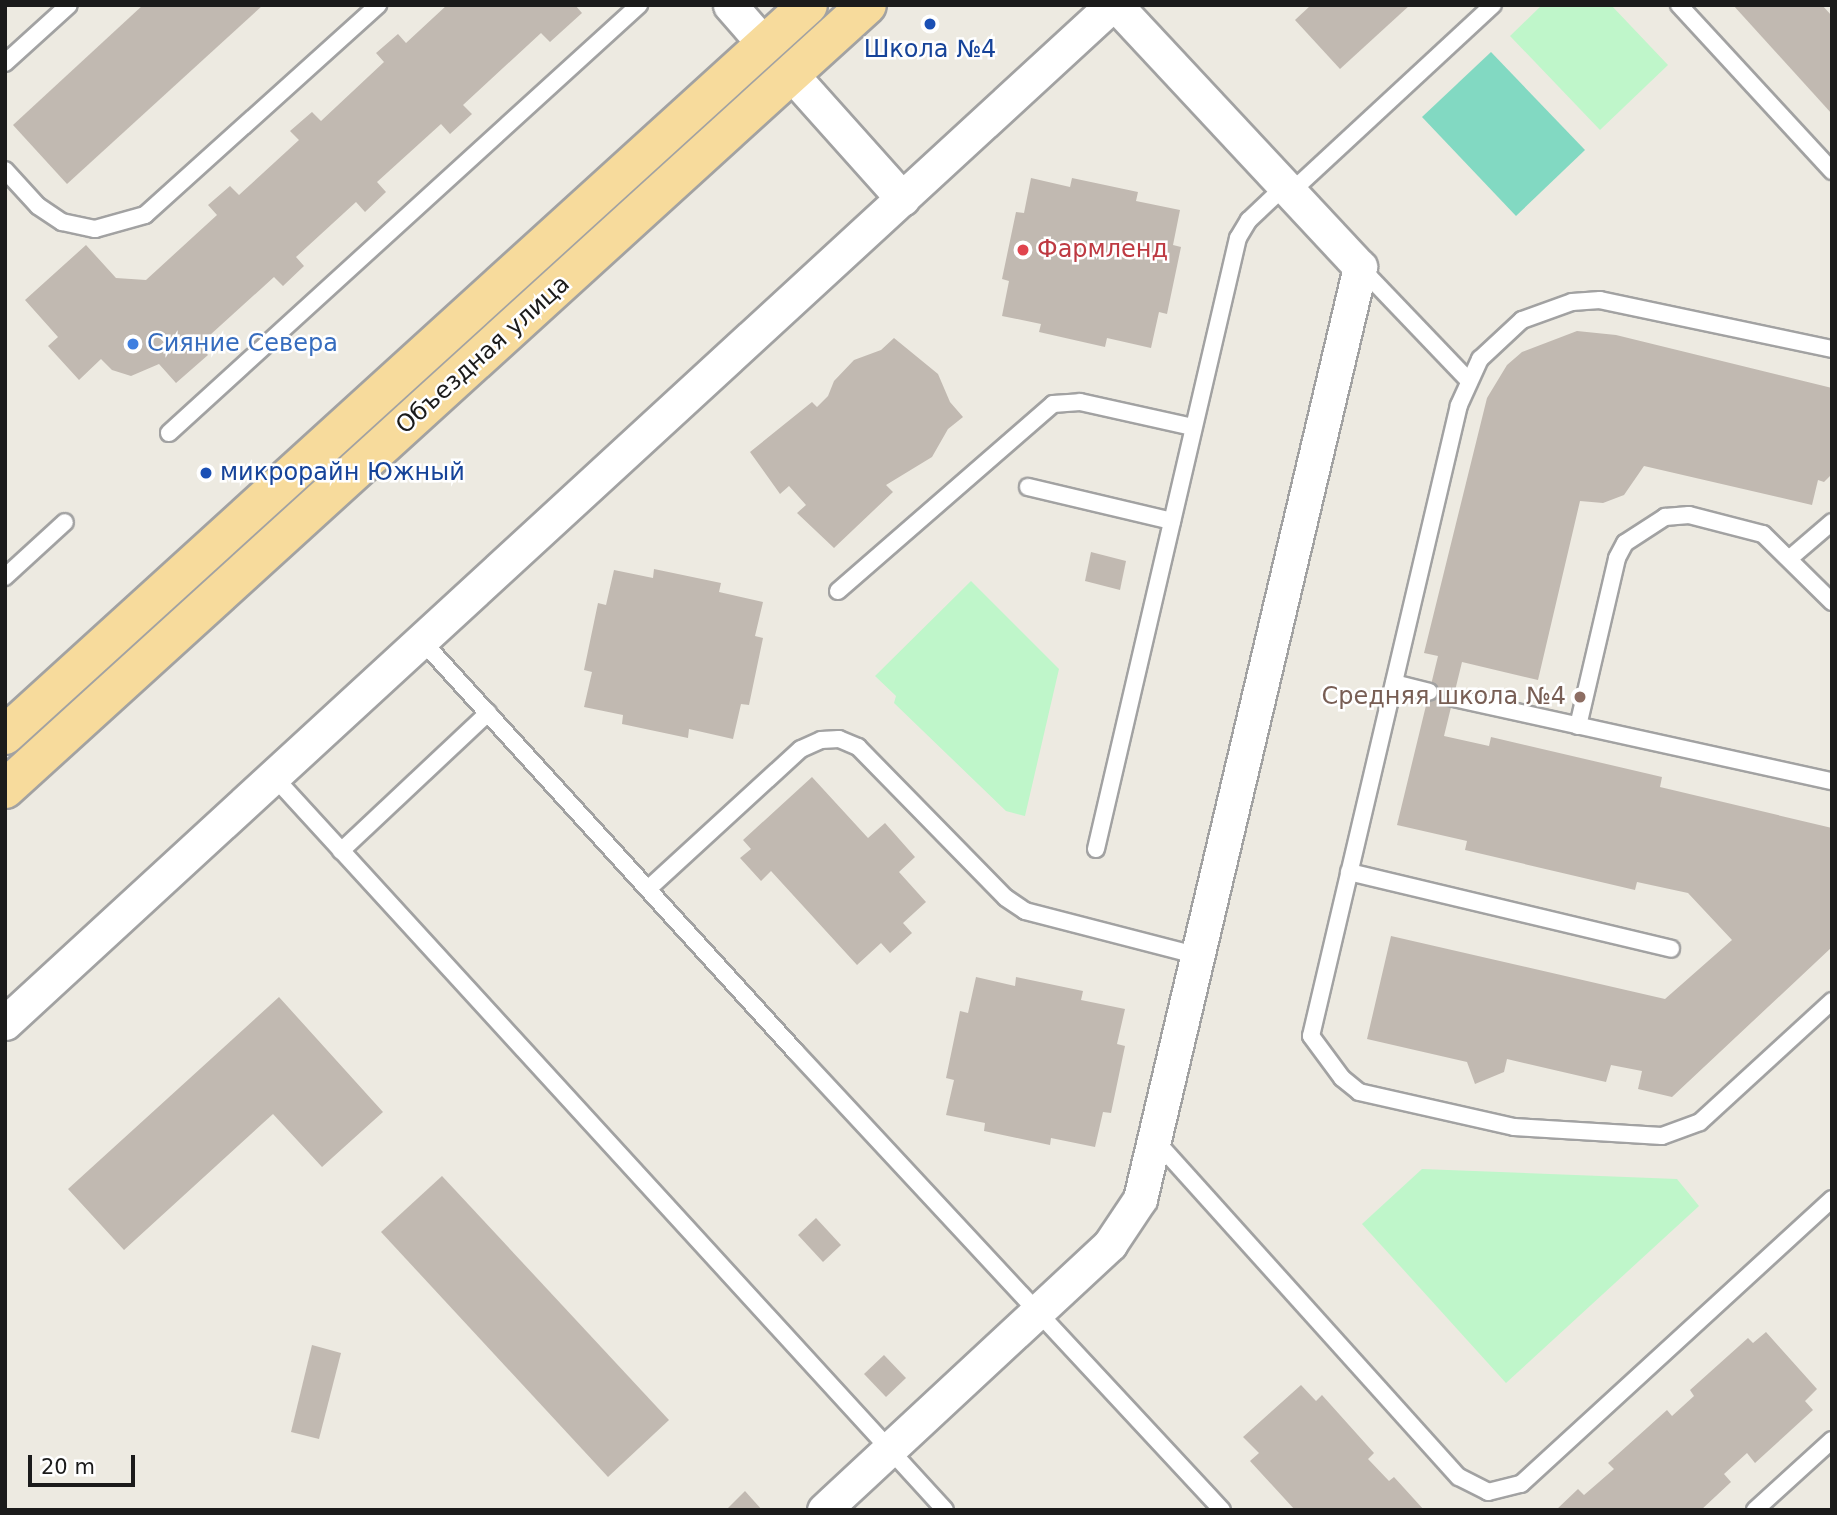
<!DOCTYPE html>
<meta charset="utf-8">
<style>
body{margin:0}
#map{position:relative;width:1837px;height:1515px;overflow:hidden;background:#edeae1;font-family:"DejaVu Sans",sans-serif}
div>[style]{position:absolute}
.park>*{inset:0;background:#bff6ca}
.pitch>*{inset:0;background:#82d9c2}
.building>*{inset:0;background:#c1b9b1}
.roads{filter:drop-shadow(2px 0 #a2a2a2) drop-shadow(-2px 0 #a2a2a2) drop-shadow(0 2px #a2a2a2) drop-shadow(0 -2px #a2a2a2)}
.service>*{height:16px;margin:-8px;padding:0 8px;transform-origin:8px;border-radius:8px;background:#fff}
.minor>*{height:33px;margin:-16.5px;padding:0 16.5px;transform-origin:16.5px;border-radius:16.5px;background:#fff}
.primary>*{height:38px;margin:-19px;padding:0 19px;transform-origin:19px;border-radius:19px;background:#f7db9c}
.dots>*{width:19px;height:19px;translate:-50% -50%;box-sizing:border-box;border:4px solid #fff;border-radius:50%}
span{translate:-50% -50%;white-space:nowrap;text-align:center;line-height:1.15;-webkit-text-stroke:5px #fff;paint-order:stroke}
.transit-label{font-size:24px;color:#164399}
.left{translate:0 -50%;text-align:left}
.health-label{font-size:24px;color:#be3a42}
.shop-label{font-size:24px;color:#366cbe}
.street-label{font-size:24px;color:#1b1b1b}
.education-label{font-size:24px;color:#785e54}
.right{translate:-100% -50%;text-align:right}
.frame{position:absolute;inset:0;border:7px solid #1b1b1b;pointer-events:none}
.scale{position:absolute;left:28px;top:1455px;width:107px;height:32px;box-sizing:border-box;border:4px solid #1b1b1b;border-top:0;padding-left:9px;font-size:21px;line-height:24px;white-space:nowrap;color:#1b1b1b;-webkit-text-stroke:5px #fff;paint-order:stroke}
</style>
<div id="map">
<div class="park">
<i style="clip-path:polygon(1542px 5px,1611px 5px,1668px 65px,1600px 130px,1510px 36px)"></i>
<i style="clip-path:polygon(971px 581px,1059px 669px,1025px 816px,1006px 811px,894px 703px,896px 696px,875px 676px)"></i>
<i style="clip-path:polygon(1422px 1169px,1677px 1179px,1699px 1206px,1506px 1383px,1362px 1224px)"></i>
</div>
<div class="pitch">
<i style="clip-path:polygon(1491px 52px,1585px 150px,1516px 216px,1422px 117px)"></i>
</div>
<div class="building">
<i style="clip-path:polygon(143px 5px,263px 5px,67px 184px,13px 125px)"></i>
<i style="clip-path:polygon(447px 5px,575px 5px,582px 13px,550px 42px,541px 33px,463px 105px,472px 114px,450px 134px,441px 124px,377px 182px,386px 192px,365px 212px,356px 202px,296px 257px,304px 266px,283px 286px,274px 277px,199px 345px,208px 355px,176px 383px,159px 364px,131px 376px,112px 370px,101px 359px,79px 380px,48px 346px,58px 337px,25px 300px,86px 245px,116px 278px,146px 280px,217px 215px,208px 205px,230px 186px,239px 195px,299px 140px,290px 131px,312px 112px,321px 121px,384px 62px,376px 53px,398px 34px,406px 43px)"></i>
<i style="clip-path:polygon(1311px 5px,1410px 5px,1340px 69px,1295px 20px)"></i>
<i style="clip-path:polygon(1733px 5px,1822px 5px,1832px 16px,1832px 114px)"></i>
<i style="clip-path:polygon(1031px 178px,1070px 187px,1072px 178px,1138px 192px,1136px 201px,1180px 210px,1173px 245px,1181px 247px,1167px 314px,1159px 312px,1151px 348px,1107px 338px,1105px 347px,1039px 332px,1041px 324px,1002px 316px,1009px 281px,1002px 279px,1016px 212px,1024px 213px)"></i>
<i style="clip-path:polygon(1577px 331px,1616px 335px,1832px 388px,1832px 474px,1824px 482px,1818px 480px,1812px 505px,1644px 466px,1624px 495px,1603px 503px,1580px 501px,1538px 680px,1462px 662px,1444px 736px,1489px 746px,1491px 737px,1662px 777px,1660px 787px,1832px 828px,1832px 947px,1672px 1097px,1638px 1089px,1642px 1071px,1611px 1065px,1606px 1082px,1507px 1059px,1504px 1072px,1475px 1084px,1467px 1062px,1367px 1039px,1391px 936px,1665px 999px,1732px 940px,1688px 893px,1637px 882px,1635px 890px,1465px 850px,1467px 841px,1397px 825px,1438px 656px,1424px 653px,1487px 398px,1507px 365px,1522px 352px)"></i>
<i style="clip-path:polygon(894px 338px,938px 374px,950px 402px,963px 417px,948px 429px,932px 457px,886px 485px,893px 492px,834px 548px,797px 513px,806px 505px,789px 486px,780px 494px,750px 452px,812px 402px,817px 407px,828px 396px,834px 381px,854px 360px,881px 350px)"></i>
<i style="clip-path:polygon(1091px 552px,1126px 561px,1120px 590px,1085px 581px)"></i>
<i style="clip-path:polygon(654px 569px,721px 583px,719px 592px,763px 602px,755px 636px,763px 638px,749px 705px,741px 704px,733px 739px,689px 729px,688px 738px,622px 724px,623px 715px,584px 707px,592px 672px,584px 670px,598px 603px,606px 605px,614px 570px,653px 578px)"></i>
<i style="clip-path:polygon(812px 777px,868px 838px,885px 823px,915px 857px,899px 872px,926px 902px,903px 923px,912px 933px,890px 953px,881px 943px,857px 965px,771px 871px,761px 881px,740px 858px,751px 849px,743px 840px)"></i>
<i style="clip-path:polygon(976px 977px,1015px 986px,1016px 977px,1083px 991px,1081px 1000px,1125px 1009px,1117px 1044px,1125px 1046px,1111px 1113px,1103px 1112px,1095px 1147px,1051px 1138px,1050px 1145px,984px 1131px,985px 1123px,946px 1115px,954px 1080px,946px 1078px,960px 1011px,968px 1013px)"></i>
<i style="clip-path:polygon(279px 997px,383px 1112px,322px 1167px,273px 1114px,124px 1250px,68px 1189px)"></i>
<i style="clip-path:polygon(442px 1176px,669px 1420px,608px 1477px,381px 1232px)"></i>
<i style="clip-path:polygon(816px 1218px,841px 1245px,823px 1262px,798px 1235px)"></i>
<i style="clip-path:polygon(1766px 1332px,1817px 1389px,1805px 1401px,1813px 1410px,1755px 1463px,1747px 1453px,1724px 1474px,1731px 1482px,1701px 1510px,1556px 1510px,1578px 1489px,1584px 1495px,1614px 1469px,1608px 1463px,1667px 1410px,1672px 1416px,1694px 1396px,1690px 1390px,1748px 1338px,1753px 1343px)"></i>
<i style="clip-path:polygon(312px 1345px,341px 1353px,319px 1439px,291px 1432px)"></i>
<i style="clip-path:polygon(884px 1355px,906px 1378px,886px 1397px,864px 1374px)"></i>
<i style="clip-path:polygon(1301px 1385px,1316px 1401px,1322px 1395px,1374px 1453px,1368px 1459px,1389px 1481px,1394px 1477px,1424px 1510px,1295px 1510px,1250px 1461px,1259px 1453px,1243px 1437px)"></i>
<i style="clip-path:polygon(745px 1491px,762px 1510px,726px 1510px)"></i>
</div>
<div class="roads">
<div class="service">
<i style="left:1679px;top:5px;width:226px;rotate:47.3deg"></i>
<i style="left:5px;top:63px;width:86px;rotate:-42.2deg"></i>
<i style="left:5px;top:170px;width:49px;rotate:47.5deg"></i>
<i style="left:38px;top:206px;width:29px;rotate:34deg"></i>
<i style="left:62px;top:222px;width:34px;rotate:12deg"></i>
<i style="left:95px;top:229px;width:52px;rotate:-15.6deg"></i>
<i style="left:145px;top:215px;width:314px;rotate:-42deg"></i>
<i style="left:1291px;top:192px;width:275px;rotate:-42.8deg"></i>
<i style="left:1361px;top:268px;width:155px;rotate:46.3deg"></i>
<i style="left:1832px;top:349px;width:237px;rotate:-168.1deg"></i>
<i style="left:1600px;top:300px;width:28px;rotate:176deg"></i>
<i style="left:1572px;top:302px;width:53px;rotate:160.2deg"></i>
<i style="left:1522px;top:320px;width:57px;rotate:137.1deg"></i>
<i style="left:1480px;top:359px;width:51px;rotate:114.5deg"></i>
<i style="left:1459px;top:405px;width:648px;rotate:103.2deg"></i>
<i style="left:1311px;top:1036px;width:52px;rotate:53.6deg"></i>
<i style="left:1342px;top:1078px;width:22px;rotate:39deg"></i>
<i style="left:1359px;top:1092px;width:159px;rotate:12.7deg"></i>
<i style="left:1514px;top:1127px;width:148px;rotate:3.5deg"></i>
<i style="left:1662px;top:1136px;width:40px;rotate:-20.2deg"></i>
<i style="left:1700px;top:1122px;width:179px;rotate:-42.5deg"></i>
<i style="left:169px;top:433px;width:636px;rotate:-42.32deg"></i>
<i style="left:1028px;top:487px;width:148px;rotate:13.3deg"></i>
<i style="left:1790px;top:558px;width:55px;rotate:-40.6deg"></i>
<i style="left:5px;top:577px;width:81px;rotate:-42.5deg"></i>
<i style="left:838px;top:591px;width:285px;rotate:-41deg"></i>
<i style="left:1053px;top:404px;width:27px;rotate:-4deg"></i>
<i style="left:1080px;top:402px;width:116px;rotate:12.5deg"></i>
<i style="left:424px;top:643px;width:551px;rotate:47.72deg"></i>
<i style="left:795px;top:1051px;width:627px;rotate:47.07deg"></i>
<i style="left:1394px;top:683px;width:36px;rotate:14deg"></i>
<i style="left:1453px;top:698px;width:388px;rotate:12.4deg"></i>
<i style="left:1578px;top:726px;width:172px;rotate:-76.9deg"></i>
<i style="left:1617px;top:558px;width:17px;rotate:-62deg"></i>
<i style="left:1625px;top:543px;width:48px;rotate:-33deg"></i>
<i style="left:1665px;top:517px;width:24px;rotate:-5deg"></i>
<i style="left:1689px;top:515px;width:76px;rotate:14.4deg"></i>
<i style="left:1763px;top:534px;width:97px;rotate:44.6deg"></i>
<i style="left:275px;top:778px;width:992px;rotate:47.53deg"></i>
<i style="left:1096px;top:849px;width:627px;rotate:-76.92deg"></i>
<i style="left:1238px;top:238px;width:21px;rotate:-59deg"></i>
<i style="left:1249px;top:220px;width:50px;rotate:-43.4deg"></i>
<i style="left:341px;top:851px;width:202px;rotate:-43.2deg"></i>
<i style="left:1349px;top:872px;width:331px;rotate:13.4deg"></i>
<i style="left:648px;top:889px;width:207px;rotate:-42.5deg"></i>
<i style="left:801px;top:749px;width:22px;rotate:-24deg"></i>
<i style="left:821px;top:740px;width:18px;rotate:-3deg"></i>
<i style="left:839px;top:739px;width:21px;rotate:23deg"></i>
<i style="left:858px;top:747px;width:211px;rotate:45.6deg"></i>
<i style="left:1006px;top:898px;width:23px;rotate:34deg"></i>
<i style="left:1025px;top:911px;width:180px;rotate:14.5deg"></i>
<i style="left:1156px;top:1141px;width:452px;rotate:48deg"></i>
<i style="left:1459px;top:1477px;width:33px;rotate:27deg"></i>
<i style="left:1488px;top:1492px;width:34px;rotate:-14deg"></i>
<i style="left:1521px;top:1484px;width:422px;rotate:-42.5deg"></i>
<i style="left:1755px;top:1510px;width:104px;rotate:-42.3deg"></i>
</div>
<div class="minor">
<i style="left:730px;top:5px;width:52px;rotate:48.9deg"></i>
<i style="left:792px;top:75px;width:166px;rotate:48.2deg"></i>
<i style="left:5px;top:1023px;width:1504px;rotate:-42.6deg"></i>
<i style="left:824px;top:1510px;width:391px;rotate:-42.9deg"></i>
<i style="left:1110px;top:1244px;width:54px;rotate:-56.3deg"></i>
<i style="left:1140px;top:1199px;width:958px;rotate:-76.72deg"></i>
<i style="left:1360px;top:267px;width:358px;rotate:-133deg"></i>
</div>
<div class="primary">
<i style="left:5px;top:735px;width:1085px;rotate:-42.27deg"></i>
<i style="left:5px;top:789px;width:1165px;rotate:-42.29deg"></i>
</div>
</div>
<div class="dots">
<i style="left:930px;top:24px;background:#1a4fb4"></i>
<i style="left:1023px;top:250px;background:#e0444e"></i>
<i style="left:133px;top:344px;background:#3f7fe0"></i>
<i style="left:206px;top:473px;background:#1a4fb4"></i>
<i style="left:1580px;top:697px;background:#8d6e63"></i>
</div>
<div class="transit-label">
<span style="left:930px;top:50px">Школа №4</span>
<span class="left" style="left:220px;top:473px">микрорайн Южный</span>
</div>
<div class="health-label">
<span class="left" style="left:1037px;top:250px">Фармленд</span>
</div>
<div class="shop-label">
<span class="left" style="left:147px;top:344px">Сияние Севера</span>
</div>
<div class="street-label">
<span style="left:483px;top:355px;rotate:-42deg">Объездная улица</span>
</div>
<div class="education-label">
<span class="right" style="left:1566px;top:697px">Средняя школа №4</span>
</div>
<div class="frame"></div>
<div class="scale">20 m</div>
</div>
